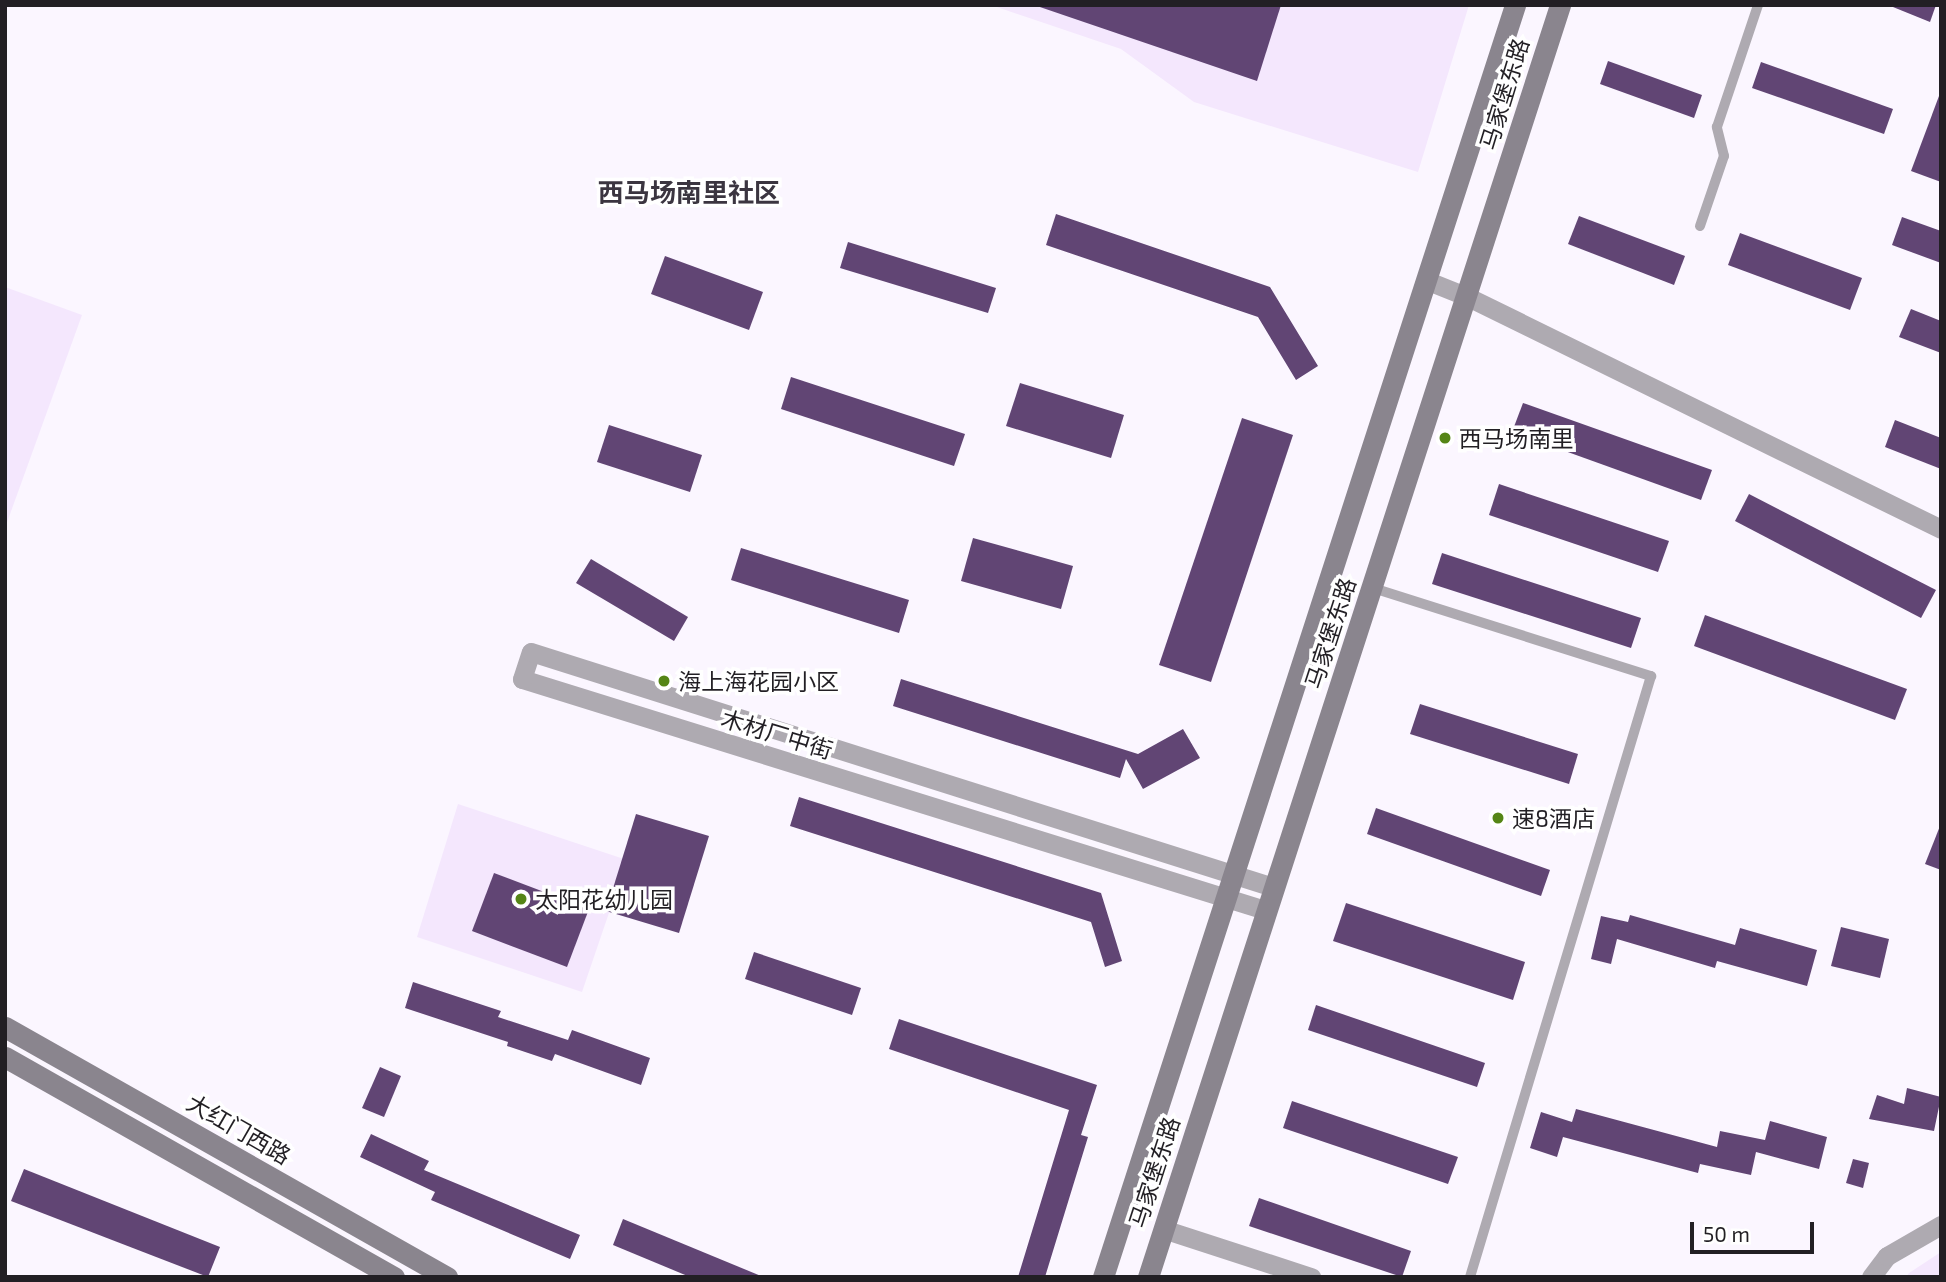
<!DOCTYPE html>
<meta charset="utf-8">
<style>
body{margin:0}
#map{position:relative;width:1946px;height:1282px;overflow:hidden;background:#fbf6ff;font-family:"Exo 2","Noto Sans SC",sans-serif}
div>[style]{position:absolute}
.built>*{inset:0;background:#f4e7fd}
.building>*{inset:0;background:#614574}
.service>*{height:10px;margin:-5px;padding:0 5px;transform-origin:5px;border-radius:5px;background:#aeaab1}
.minor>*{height:19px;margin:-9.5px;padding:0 9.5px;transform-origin:9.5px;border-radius:9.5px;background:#aeaab1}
.secondary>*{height:21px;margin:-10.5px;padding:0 10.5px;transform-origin:10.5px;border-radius:10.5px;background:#8a858e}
.dots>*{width:19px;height:19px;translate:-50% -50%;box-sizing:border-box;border:4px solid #fff;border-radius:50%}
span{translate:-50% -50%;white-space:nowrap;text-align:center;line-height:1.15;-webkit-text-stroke:7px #fff;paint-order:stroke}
.street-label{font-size:23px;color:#221f24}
.poi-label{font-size:23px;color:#221f24}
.left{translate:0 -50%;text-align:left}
.quarter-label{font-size:26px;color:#3b3540;font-weight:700}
.frame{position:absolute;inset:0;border:7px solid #221f24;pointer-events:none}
.scale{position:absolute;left:1690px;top:1222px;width:124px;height:32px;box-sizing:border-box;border:4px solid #221f24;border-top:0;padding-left:9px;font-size:21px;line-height:24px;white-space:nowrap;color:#221f24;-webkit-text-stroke:5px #fff;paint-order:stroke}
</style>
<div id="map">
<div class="built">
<i style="clip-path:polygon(991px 5px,1469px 5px,1418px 172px,1194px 102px,1121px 49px)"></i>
<i style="clip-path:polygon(5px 287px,82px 315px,5px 528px)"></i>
<i style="clip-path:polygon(458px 804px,627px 860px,582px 992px,417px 937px)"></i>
<i style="clip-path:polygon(1941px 1252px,1941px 1277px,1906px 1277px,1909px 1273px)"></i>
</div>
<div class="building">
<i style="clip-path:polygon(1034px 5px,1281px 5px,1257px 81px)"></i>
<i style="clip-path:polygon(1888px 5px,1936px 5px,1930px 22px)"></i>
<i style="clip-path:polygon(1608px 61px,1702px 95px,1694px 118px,1600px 84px)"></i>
<i style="clip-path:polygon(1761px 62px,1893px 109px,1884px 134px,1752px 88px)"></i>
<i style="clip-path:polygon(1939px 96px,1941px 97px,1941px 182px,1911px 171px)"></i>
<i style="clip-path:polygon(1056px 214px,1270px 287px,1318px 366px,1296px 380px,1258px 317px,1046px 245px)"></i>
<i style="clip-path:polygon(1579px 216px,1685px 256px,1674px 285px,1568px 244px)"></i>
<i style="clip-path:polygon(1902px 217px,1941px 231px,1941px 263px,1892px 245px)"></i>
<i style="clip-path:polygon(1740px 233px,1862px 278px,1850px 310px,1728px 265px)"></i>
<i style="clip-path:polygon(848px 242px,996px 288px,988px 313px,840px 268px)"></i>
<i style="clip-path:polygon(665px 256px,763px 292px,749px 330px,651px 294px)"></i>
<i style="clip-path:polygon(1911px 309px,1941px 321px,1941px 353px,1899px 337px)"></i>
<i style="clip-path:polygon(791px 377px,965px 434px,954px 466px,781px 409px)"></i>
<i style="clip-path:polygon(1020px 383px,1124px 415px,1111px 458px,1006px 426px)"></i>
<i style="clip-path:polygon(1523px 403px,1712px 470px,1701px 500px,1512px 432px)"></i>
<i style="clip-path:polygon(1242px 418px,1293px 435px,1211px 682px,1159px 665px)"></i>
<i style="clip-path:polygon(1895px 420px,1941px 438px,1941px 469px,1885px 447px)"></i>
<i style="clip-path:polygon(609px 425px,702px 455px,690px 492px,597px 462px)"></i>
<i style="clip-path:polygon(1499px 484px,1669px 541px,1658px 572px,1489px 515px)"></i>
<i style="clip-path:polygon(1749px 494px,1936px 590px,1921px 618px,1735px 521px)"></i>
<i style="clip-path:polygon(973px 538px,1073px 566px,1061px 609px,961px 581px)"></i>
<i style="clip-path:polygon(741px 548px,909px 600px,899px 633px,731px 580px)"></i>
<i style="clip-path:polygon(1442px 553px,1641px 618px,1631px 648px,1432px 584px)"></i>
<i style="clip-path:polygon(591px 559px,688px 617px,674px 641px,576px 583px)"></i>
<i style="clip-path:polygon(1705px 615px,1907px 689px,1895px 720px,1694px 646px)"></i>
<i style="clip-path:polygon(901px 679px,1138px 754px,1183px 729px,1200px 758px,1143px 789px,1126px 759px,1120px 778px,893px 706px)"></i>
<i style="clip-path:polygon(1420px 704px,1578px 754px,1569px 784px,1410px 734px)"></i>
<i style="clip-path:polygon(799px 797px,1101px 893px,1122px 961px,1105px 967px,1091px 922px,790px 826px)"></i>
<i style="clip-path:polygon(1376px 808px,1550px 870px,1541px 896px,1367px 834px)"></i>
<i style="clip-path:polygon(636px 814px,709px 836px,679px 933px,606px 911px)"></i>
<i style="clip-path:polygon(1940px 826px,1941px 826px,1941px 870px,1925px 864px)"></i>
<i style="clip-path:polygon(494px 873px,589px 909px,567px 967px,472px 931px)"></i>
<i style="clip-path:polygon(1346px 903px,1525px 962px,1513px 1000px,1333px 941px)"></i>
<i style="clip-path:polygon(1630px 915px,1735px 945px,1740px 928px,1817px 950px,1807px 986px,1717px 961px,1715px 968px,1617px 939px,1611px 964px,1591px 959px,1601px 916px,1628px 922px)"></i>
<i style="clip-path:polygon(1841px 927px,1889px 939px,1880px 978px,1831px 966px)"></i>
<i style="clip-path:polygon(754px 952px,861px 988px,852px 1015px,745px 979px)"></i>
<i style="clip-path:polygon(413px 982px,501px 1011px,498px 1017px,568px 1040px,572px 1030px,650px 1058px,641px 1085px,555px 1054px,552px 1061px,507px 1046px,508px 1042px,405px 1008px)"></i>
<i style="clip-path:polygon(1316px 1005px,1485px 1063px,1477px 1087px,1308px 1030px)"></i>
<i style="clip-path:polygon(899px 1019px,1097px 1085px,1081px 1135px,1088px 1137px,1045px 1277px,1018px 1277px,1069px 1110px,889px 1049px)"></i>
<i style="clip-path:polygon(380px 1067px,401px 1076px,384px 1117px,362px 1108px)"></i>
<i style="clip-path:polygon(1907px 1088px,1941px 1097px,1934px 1131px,1869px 1119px,1877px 1095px,1904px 1104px)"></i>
<i style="clip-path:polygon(1292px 1101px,1458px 1157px,1448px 1184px,1283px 1128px)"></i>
<i style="clip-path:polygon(1576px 1109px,1717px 1147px,1720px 1131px,1765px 1140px,1770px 1121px,1827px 1137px,1819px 1169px,1756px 1152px,1751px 1175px,1700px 1164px,1698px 1173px,1563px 1137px,1557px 1157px,1530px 1148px,1541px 1112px,1572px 1122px)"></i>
<i style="clip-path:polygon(371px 1134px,429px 1161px,424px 1170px,580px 1235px,570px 1259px,431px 1200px,435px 1192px,360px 1157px)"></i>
<i style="clip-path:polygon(1853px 1159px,1869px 1163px,1863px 1188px,1846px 1183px)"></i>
<i style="clip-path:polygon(24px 1169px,220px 1247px,208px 1277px,11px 1201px)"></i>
<i style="clip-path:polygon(1259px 1198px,1411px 1251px,1402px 1277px,1249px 1226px)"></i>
<i style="clip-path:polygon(623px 1219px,761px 1276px,761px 1277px,690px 1277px,613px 1245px)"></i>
</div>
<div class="service">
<i style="left:1700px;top:226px;width:74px;rotate:-71.1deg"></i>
<i style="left:1724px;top:156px;width:30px;rotate:-104deg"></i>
<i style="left:1717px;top:127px;width:129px;rotate:-71.4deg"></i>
<i style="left:1373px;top:588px;width:292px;rotate:17.6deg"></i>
<i style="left:1651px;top:676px;width:628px;rotate:106.76deg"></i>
</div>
<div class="minor">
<i style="left:1428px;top:281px;width:43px;rotate:21.8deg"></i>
<i style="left:1468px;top:297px;width:527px;rotate:26.13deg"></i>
<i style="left:1265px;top:910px;width:778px;rotate:-162.73deg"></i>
<i style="left:522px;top:679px;width:28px;rotate:-72deg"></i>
<i style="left:531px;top:652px;width:778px;rotate:17.57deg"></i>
<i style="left:1163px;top:1229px;width:156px;rotate:18deg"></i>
<i style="left:1871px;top:1277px;width:26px;rotate:-53deg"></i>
<i style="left:1887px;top:1256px;width:62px;rotate:-29.9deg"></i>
</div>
<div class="secondary">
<i style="left:5px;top:1027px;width:508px;rotate:29.49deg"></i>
<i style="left:5px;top:1057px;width:447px;rotate:29.5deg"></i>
<i style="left:1103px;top:1277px;width:1337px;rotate:-72.05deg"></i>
<i style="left:1148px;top:1277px;width:1337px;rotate:-72.05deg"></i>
</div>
<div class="dots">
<i style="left:1445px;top:438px;background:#558516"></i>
<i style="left:664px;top:681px;background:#558516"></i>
<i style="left:1498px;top:818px;background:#558516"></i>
<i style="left:521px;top:899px;background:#558516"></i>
</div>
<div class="street-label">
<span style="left:1504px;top:94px;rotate:-73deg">马家堡东路</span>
<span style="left:1330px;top:633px;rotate:-72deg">马家堡东路</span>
<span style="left:777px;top:734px;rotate:17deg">木材厂中街</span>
<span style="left:239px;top:1129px;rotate:30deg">大红门西路</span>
<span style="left:1154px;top:1172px;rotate:-72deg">马家堡东路</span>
</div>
<div class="poi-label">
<span class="left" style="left:1459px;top:438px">西马场南里</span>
<span class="left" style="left:678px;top:681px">海上海花园小区</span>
<span class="left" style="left:1512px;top:818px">速8酒店</span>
<span class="left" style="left:535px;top:899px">太阳花幼儿园</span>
</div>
<div class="quarter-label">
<span style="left:689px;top:192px">西马场南里社区</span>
</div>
<div class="frame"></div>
<div class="scale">50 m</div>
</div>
